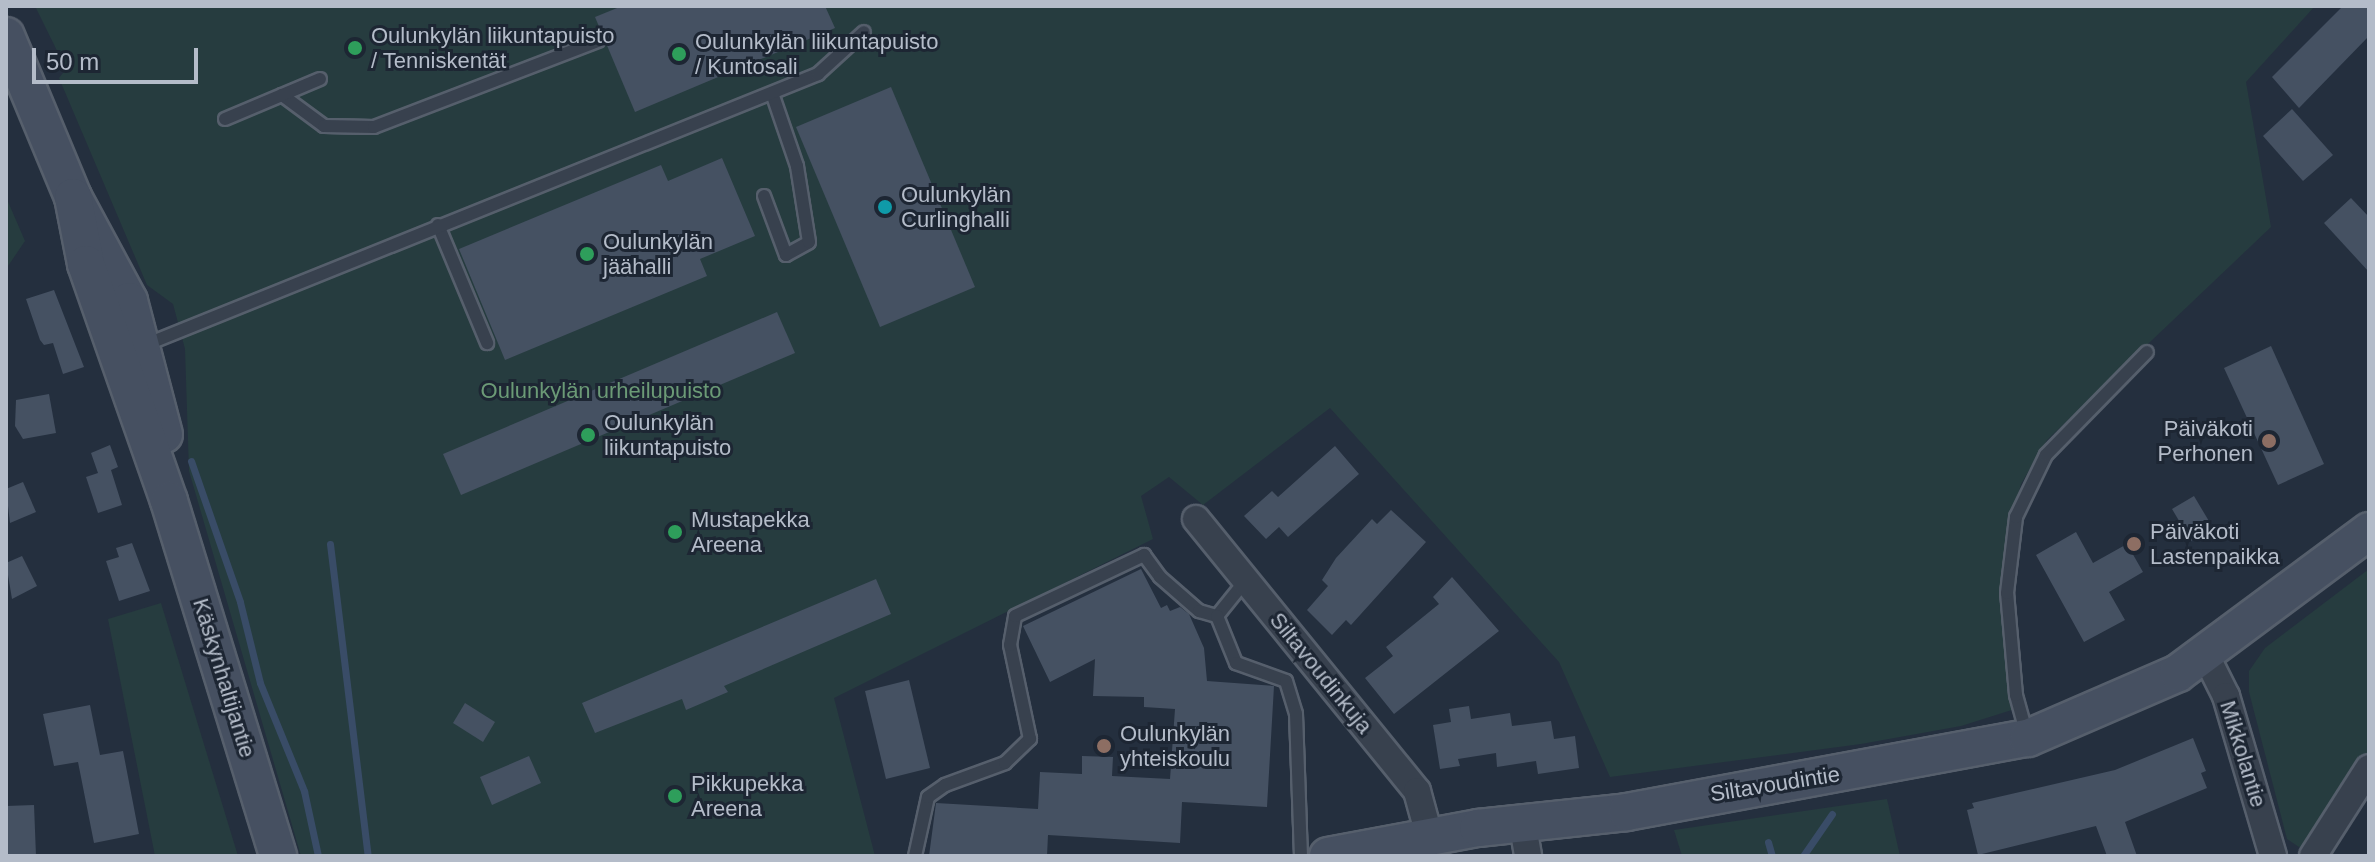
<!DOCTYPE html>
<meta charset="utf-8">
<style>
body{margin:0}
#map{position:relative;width:2375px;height:862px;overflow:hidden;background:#242f3e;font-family:Helvetica,sans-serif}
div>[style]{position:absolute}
.green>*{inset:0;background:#263c3f}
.stream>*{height:7px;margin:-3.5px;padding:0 3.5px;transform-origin:3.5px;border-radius:3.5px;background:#394c67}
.building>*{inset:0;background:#455162}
.roads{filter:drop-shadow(2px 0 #565f6c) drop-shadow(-2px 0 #565f6c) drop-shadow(0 2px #565f6c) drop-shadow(0 -2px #565f6c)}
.lane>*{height:12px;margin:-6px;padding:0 6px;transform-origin:6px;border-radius:6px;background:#38414e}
.street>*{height:26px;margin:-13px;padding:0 13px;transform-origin:13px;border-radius:13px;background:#38414e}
.secondary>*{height:36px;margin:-18px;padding:0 18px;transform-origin:18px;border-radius:18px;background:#465061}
.dots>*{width:22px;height:22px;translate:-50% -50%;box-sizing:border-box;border:4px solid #1d2633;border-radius:50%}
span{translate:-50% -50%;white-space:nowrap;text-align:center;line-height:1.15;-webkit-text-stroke:6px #1d2633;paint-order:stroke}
.poi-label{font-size:22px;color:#b4bcc9}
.left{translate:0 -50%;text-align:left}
.right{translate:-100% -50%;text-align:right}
.park-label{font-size:22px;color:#6b9a76}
.street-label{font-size:22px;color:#b4bcc9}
.frame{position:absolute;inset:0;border:8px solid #b4bcc9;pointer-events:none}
.scale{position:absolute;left:32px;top:48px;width:166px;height:36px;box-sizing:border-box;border:4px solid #b4bcc9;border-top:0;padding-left:10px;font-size:24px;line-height:28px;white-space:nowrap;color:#b4bcc9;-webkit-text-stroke:6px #1d2633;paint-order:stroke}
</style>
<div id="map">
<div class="green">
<i style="clip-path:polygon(35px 6px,2315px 6px,2246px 82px,2271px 227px,2047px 440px,2021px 484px,2005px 545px,2000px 593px,2015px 709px,1961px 726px,1861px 744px,1610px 777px,1559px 662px,1330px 408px,1203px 505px,1169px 477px,1141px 496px,1153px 539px,834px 698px,875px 856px,301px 856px,189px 471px,185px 349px,173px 304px,147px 285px,59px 78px,66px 69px)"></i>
<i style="clip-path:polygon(6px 197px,25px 241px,6px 269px)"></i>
<i style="clip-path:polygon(2369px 569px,2369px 755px,2312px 846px,2299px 847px,2287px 839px,2249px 692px,2249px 671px,2265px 648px)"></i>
<i style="clip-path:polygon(161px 603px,238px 856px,155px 856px,108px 619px)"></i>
<i style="clip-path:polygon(1887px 799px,1900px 856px,1682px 856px,1674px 830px)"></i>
</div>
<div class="stream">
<i style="left:191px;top:461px;width:149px;rotate:70.8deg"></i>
<i style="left:240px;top:602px;width:83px;rotate:76.1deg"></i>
<i style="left:260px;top:683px;width:117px;rotate:67.8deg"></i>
<i style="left:304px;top:791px;width:66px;rotate:77.8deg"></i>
<i style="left:330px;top:544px;width:314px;rotate:83.1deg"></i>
<i style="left:1768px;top:842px;width:15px;rotate:74deg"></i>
<i style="left:1803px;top:856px;width:51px;rotate:-55.4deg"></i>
</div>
<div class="building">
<i style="clip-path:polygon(622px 6px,825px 6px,835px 28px,635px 112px,595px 17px)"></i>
<i style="clip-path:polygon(2343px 6px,2369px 6px,2369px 36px,2299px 108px,2272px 77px)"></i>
<i style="clip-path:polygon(891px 87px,975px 287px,880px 327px,796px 127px)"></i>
<i style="clip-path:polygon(2292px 109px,2333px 155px,2303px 181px,2263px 136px)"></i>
<i style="clip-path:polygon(722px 158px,755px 236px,700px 259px,707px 276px,505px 360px,459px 249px,661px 165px,668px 181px)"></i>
<i style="clip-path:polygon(2351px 198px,2369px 217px,2369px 272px,2324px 223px)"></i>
<i style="clip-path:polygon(54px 290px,84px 367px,63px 374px,53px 343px,44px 345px,40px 340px,26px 299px)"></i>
<i style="clip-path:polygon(777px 312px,795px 353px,461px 495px,443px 454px)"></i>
<i style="clip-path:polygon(2271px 346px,2324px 464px,2278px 485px,2224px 368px)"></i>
<i style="clip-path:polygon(49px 394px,56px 433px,23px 439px,15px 426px,16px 400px)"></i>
<i style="clip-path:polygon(110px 445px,118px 467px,111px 470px,122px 505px,98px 513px,86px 477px,98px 473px,91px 453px)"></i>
<i style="clip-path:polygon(1335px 446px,1359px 474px,1288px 537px,1279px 527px,1266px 539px,1244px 516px,1272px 491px,1278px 497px)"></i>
<i style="clip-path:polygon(23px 482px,36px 512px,10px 523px,6px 489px)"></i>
<i style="clip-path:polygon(2194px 496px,2213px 528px,2191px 541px,2172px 509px)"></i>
<i style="clip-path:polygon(1391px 510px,1426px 542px,1351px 625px,1346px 620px,1332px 635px,1307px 610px,1328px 586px,1322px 580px,1336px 558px,1372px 519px,1377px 524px)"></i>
<i style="clip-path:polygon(2076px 532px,2093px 563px,2127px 544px,2143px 572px,2109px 592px,2125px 620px,2084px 642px,2036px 555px)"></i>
<i style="clip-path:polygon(132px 543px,150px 591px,119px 601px,106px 561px,119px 557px,116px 548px)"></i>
<i style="clip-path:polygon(22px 556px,37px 586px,12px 599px,6px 563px)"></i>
<i style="clip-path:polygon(1141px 569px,1161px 608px,1167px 605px,1170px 611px,1180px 607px,1189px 614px,1204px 648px,1207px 681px,1274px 686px,1267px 807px,1182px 802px,1180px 843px,1048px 835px,1047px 856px,929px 856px,936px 803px,1038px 809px,1040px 772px,1082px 774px,1082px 756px,1113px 757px,1112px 776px,1170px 779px,1175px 709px,1144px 707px,1144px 697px,1093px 696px,1095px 659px,1050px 682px,1023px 626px)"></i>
<i style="clip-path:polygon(1452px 577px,1499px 631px,1394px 714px,1365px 678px,1393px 656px,1386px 647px,1439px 604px,1433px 597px)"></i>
<i style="clip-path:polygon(876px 579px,891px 614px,724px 686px,728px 692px,686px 710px,682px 699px,595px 733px,582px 703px)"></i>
<i style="clip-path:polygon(909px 680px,930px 768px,886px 779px,865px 691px)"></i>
<i style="clip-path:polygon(465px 703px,495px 722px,483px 742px,453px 723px)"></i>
<i style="clip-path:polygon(90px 705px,100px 755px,123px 751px,139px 834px,94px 843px,78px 762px,54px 766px,43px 714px)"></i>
<i style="clip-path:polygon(1469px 706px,1471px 719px,1510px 713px,1512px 726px,1551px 721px,1554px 739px,1575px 736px,1579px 768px,1538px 774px,1536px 761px,1497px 767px,1496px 753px,1458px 759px,1460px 766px,1440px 769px,1433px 725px,1451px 722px,1449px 709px)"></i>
<i style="clip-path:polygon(2193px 738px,2206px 771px,2201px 773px,2207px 788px,2125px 822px,2137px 856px,2107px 856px,2096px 826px,1978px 855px,1967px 810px,1974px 808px,1972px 803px,2115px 770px)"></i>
<i style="clip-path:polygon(529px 756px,541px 783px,492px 805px,480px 777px)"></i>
<i style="clip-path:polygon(34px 805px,36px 856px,6px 856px,6px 806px)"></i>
</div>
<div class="roads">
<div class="lane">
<i style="left:282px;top:95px;width:52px;rotate:36.4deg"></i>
<i style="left:324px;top:126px;width:50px;rotate:1.1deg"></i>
<i style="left:374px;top:127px;width:240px;rotate:-21deg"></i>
<i style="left:225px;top:119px;width:103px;rotate:-22.8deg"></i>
<i style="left:764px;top:196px;width:63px;rotate:69.6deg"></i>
<i style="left:786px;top:255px;width:26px;rotate:-29deg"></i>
<i style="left:809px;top:242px;width:77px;rotate:-99deg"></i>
<i style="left:797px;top:166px;width:77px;rotate:-108.9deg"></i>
<i style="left:438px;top:225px;width:128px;rotate:67.4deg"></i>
<i style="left:145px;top:345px;width:726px;rotate:-21.93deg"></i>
<i style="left:818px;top:74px;width:62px;rotate:-42.4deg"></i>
<i style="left:1217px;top:616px;width:46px;rotate:-51.1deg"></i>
<i style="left:2027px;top:735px;width:41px;rotate:-105.4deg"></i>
<i style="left:2016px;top:695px;width:102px;rotate:-95deg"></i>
<i style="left:2007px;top:593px;width:77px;rotate:-83.2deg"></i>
<i style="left:2016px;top:517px;width:69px;rotate:-64.2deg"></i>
<i style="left:2046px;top:455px;width:144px;rotate:-45.6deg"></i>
<i style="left:915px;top:856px;width:60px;rotate:-77.6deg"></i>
<i style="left:928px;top:797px;width:21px;rotate:-35deg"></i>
<i style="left:945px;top:785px;width:64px;rotate:-20.1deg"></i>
<i style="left:1005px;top:763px;width:35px;rotate:-44deg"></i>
<i style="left:1030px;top:739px;width:96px;rotate:-102deg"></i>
<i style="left:1010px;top:645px;width:29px;rotate:-80deg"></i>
<i style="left:1015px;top:616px;width:143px;rotate:-25.3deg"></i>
<i style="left:1144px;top:555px;width:27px;rotate:54deg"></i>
<i style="left:1160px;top:577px;width:52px;rotate:41.1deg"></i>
<i style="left:1199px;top:611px;width:19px;rotate:16deg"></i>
<i style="left:1217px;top:616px;width:51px;rotate:68deg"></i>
<i style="left:1236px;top:663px;width:53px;rotate:19.8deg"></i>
<i style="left:1286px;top:681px;width:34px;rotate:73deg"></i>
<i style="left:1296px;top:714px;width:142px;rotate:88deg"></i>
</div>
<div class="street">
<i style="left:1196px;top:519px;width:350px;rotate:50.9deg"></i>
<i style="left:1417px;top:791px;width:46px;rotate:74.7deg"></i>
<i style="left:2206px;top:656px;width:45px;rotate:63.4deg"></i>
<i style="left:2226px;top:696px;width:167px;rotate:73.6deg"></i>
<i style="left:1522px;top:821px;width:36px;rotate:80deg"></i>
<i style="left:2313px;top:856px;width:104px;rotate:-57.5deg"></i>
</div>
<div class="secondary">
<i style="left:6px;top:36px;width:174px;rotate:67.4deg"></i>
<i style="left:73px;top:197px;width:118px;rotate:61.7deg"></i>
<i style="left:129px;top:301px;width:138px;rotate:75.3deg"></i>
<i style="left:73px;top:197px;width:68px;rotate:79deg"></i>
<i style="left:86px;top:264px;width:251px;rotate:70.7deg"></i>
<i style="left:169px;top:501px;width:371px;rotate:72.9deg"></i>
<i style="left:1328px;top:856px;width:153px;rotate:-10.6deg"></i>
<i style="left:1478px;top:828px;width:150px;rotate:-6.1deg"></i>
<i style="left:1627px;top:812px;width:408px;rotate:-10.5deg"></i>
<i style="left:2028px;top:738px;width:163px;rotate:-23.4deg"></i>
<i style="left:2178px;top:673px;width:238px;rotate:-36.6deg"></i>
</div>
</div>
<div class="dots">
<i style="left:355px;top:48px;background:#2e9e5b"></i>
<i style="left:679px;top:54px;background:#2e9e5b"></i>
<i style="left:885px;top:207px;background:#0f9aa8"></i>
<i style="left:587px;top:254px;background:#2e9e5b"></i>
<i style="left:588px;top:435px;background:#2e9e5b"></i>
<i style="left:2269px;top:441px;background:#8d6e63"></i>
<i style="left:675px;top:532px;background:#2e9e5b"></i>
<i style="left:2134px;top:544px;background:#8d6e63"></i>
<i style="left:1104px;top:746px;background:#8d6e63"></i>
<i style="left:675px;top:796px;background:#2e9e5b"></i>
</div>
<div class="poi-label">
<span class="left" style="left:371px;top:48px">Oulunkylän liikuntapuisto<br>/ Tenniskentät</span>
<span class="left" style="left:695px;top:54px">Oulunkylän liikuntapuisto<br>/ Kuntosali</span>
<span class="left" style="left:901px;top:207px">Oulunkylän<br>Curlinghalli</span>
<span class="left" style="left:603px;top:254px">Oulunkylän<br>jäähalli</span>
<span class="left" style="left:604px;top:435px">Oulunkylän<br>liikuntapuisto</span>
<span class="right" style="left:2253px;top:441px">Päiväkoti<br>Perhonen</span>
<span class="left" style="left:691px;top:532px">Mustapekka<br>Areena</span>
<span class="left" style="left:2150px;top:544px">Päiväkoti<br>Lastenpaikka</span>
<span class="left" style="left:1120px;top:746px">Oulunkylän<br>yhteiskoulu</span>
<span class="left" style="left:691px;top:796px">Pikkupekka<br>Areena</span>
</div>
<div class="park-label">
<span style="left:601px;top:391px">Oulunkylän urheilupuisto</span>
</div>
<div class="street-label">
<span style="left:1321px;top:673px;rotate:51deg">Siltavoudinkuja</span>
<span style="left:224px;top:678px;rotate:73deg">Käskynhaltijantie</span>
<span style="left:2243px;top:754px;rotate:73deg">Mikkolantie</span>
<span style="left:1775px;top:784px;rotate:-9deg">Siltavoudintie</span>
</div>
<div class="frame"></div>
<div class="scale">50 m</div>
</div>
